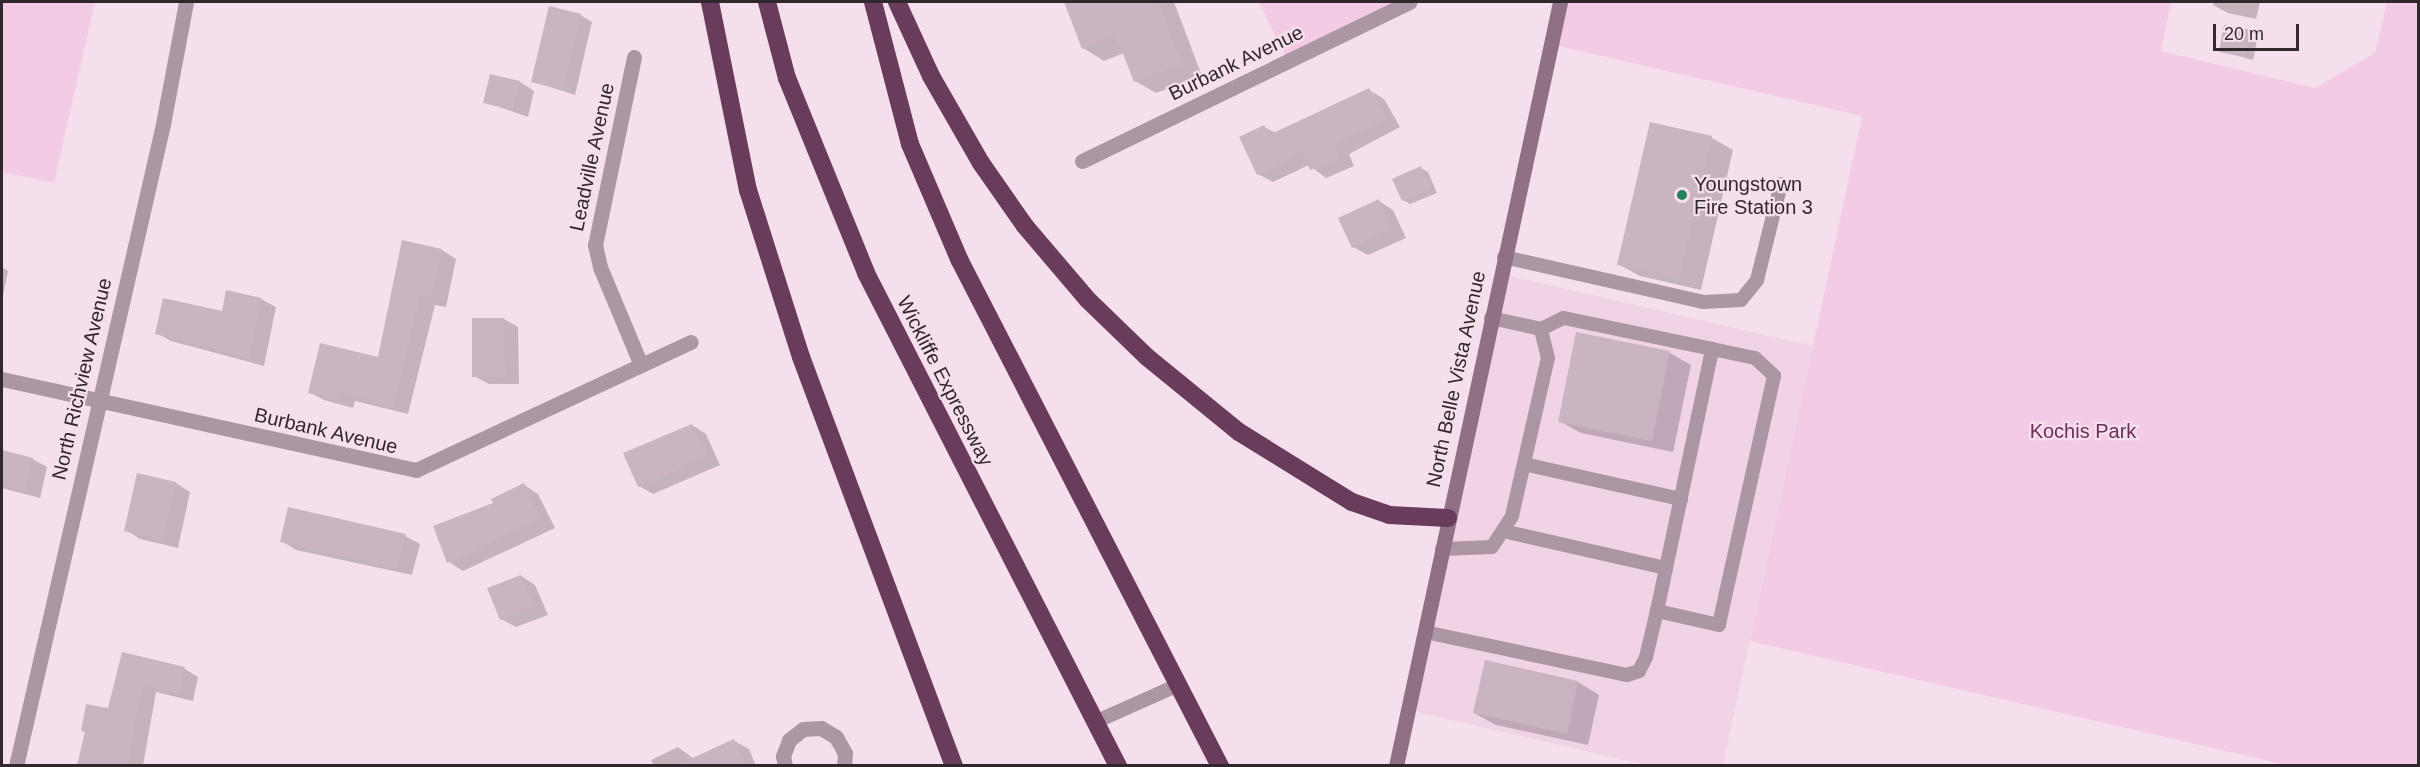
<!DOCTYPE html>
<style>
body{margin:0}
#map{position:relative;width:2420px;height:767px;overflow:hidden;background:#f6dfed;font-family:Helvetica,sans-serif}
div>[style]{position:absolute}
.built>*{inset:0;background:#f1d3e6}
.green>*{inset:0;background:#f4cbe5}
.shadow>*{inset:0;background:#0003}
.building>*{inset:0;background:#cab4c1}
.lane>*{height:14px;margin:-7px;padding:0 7px;transform-origin:7px;border-radius:7px;background:#ad96a4}
.street>*{height:15px;margin:-7.5px;padding:0 7.5px;transform-origin:7.5px;border-radius:7.5px;background:#ad96a4}
.secondary>*{height:15px;margin:-7.5px;padding:0 7.5px;transform-origin:7.5px;border-radius:7.5px;background:#907084}
.highway>*{height:18px;margin:-9px;padding:0 9px;transform-origin:9px;border-radius:9px;background:#683c5a}
.dots>*{width:16px;height:16px;translate:-50% -50%;box-sizing:border-box;border:3px solid #f6dfed;border-radius:50%}
span{translate:-50% -50%;white-space:nowrap;text-align:center;line-height:1.15;-webkit-text-stroke:4.5px #f6dfed;paint-order:stroke}
.street-label{font-size:20px;color:#31282d}
.poi-label{font-size:20px;color:#31282d}
.left{translate:0 -50%;text-align:left}
.park-label{font-size:20px;color:#6c2f5a}
.frame{position:absolute;inset:0;border:3px solid #31282d;pointer-events:none}
.scale{position:absolute;left:2213px;top:24px;width:86px;height:27px;box-sizing:border-box;border:3px solid #31282d;border-top:0;padding-left:8px;font-size:18px;line-height:21px;white-space:nowrap;color:#31282d;-webkit-text-stroke:4px #f6dfed;paint-order:stroke}
</style>
<div id="map">
<div class="built">
<i style="clip-path:polygon(1501px 274px,1813px 346px,1723px 765px,1646px 765px,1408px 710px)"></i>
</div>
<div class="green">
<i style="clip-path:polygon(2px 2px,95px 2px,54px 183px,2px 172px)"></i>
<i style="clip-path:polygon(1259px 2px,1409px 2px,1287px 61px)"></i>
<i style="clip-path:polygon(1560px 2px,2171px 2px,2161px 51px,2315px 88px,2375px 53px,2387px 2px,2418px 2px,2418px 765px,2286px 765px,1750px 641px,1862px 116px,1550px 44px)"></i>
</div>
<div class="shadow">
<i style="clip-path:polygon(1070px 2px,1174px 2px,1202px 76px,1156px 93px,1135px 81px,1124px 53px,1104px 61px,1083px 48px,1066px 3px)"></i>
<i style="clip-path:polygon(2214px 2px,2260px 2px,2256px 19px,2228px 13px,2213px 5px)"></i>
<i style="clip-path:polygon(580px 15px,592px 22px,575px 95px,532px 81px)"></i>
<i style="clip-path:polygon(2251px 32px,2258px 36px,2253px 60px,2220px 51px)"></i>
<i style="clip-path:polygon(520px 82px,534px 91px,528px 117px,485px 102px)"></i>
<i style="clip-path:polygon(1369px 90px,1384px 99px,1400px 127px,1349px 154px,1354px 166px,1326px 178px,1309px 165px,1273px 182px,1258px 174px,1264px 127px,1276px 133px)"></i>
<i style="clip-path:polygon(1651px 124px,1712px 138px,1733px 150px,1701px 290px,1640px 276px,1618px 264px)"></i>
<i style="clip-path:polygon(1421px 168px,1428px 172px,1437px 193px,1410px 204px,1403px 200px)"></i>
<i style="clip-path:polygon(1379px 201px,1393px 210px,1406px 238px,1368px 255px,1353px 247px)"></i>
<i style="clip-path:polygon(442px 250px,456px 259px,446px 307px,435px 305px,408px 414px,355px 401px,353px 408px,324px 400px,309px 392px,380px 358px)"></i>
<i style="clip-path:polygon(2px 267px,8px 271px,2px 301px)"></i>
<i style="clip-path:polygon(261px 299px,276px 307px,264px 366px,171px 341px,157px 333px)"></i>
<i style="clip-path:polygon(504px 319px,518px 327px,519px 384px,489px 384px,474px 376px)"></i>
<i style="clip-path:polygon(1577px 334px,1670px 353px,1691px 365px,1673px 452px,1581px 433px,1559px 421px)"></i>
<i style="clip-path:polygon(692px 425px,706px 434px,720px 465px,653px 494px,639px 486px)"></i>
<i style="clip-path:polygon(2px 452px,32px 459px,47px 467px,40px 498px,2px 488px)"></i>
<i style="clip-path:polygon(138px 475px,176px 483px,190px 492px,178px 548px,140px 539px,126px 530px)"></i>
<i style="clip-path:polygon(524px 485px,538px 494px,555px 528px,463px 571px,449px 562px,495px 504px)"></i>
<i style="clip-path:polygon(405px 536px,420px 544px,412px 575px,296px 550px,282px 541px)"></i>
<i style="clip-path:polygon(521px 576px,535px 585px,548px 615px,516px 627px,501px 619px)"></i>
<i style="clip-path:polygon(123px 654px,185px 669px,198px 677px,193px 701px,156px 692px,143px 766px,79px 766px,86px 733px,109px 710px)"></i>
<i style="clip-path:polygon(1486px 662px,1578px 682px,1599px 695px,1588px 745px,1496px 725px,1474px 713px)"></i>
<i style="clip-path:polygon(734px 741px,749px 749px,756px 766px,654px 766px,651px 760px,678px 747px,694px 759px)"></i>
</div>
<div class="building">
<i style="clip-path:polygon(1064px 2px,1158px 2px,1182px 64px,1134px 82px,1116px 36px,1082px 49px)"></i>
<i style="clip-path:polygon(549px 6px,581px 14px,563px 90px,531px 82px)"></i>
<i style="clip-path:polygon(2224px 25px,2252px 30px,2246px 57px,2219px 52px)"></i>
<i style="clip-path:polygon(490px 74px,520px 81px,513px 110px,483px 103px)"></i>
<i style="clip-path:polygon(1369px 88px,1386px 118px,1335px 146px,1340px 158px,1310px 170px,1303px 153px,1257px 175px,1239px 137px,1264px 125px,1269px 135px)"></i>
<i style="clip-path:polygon(1650px 122px,1712px 136px,1679px 279px,1617px 265px)"></i>
<i style="clip-path:polygon(1421px 166px,1431px 189px,1402px 201px,1392px 179px)"></i>
<i style="clip-path:polygon(1379px 199px,1392px 229px,1352px 248px,1338px 218px)"></i>
<i style="clip-path:polygon(402px 240px,442px 249px,431px 300px,420px 297px,393px 407px,340px 393px,339px 400px,308px 393px,320px 343px,378px 357px)"></i>
<i style="clip-path:polygon(226px 290px,262px 298px,249px 358px,155px 334px,163px 298px,222px 311px)"></i>
<i style="clip-path:polygon(472px 318px,504px 318px,505px 377px,472px 377px)"></i>
<i style="clip-path:polygon(1576px 332px,1670px 351px,1652px 441px,1558px 422px)"></i>
<i style="clip-path:polygon(692px 424px,707px 457px,638px 487px,623px 453px)"></i>
<i style="clip-path:polygon(2px 450px,33px 458px,25px 491px,2px 486px)"></i>
<i style="clip-path:polygon(137px 473px,176px 482px,163px 540px,124px 531px)"></i>
<i style="clip-path:polygon(524px 483px,541px 520px,447px 563px,433px 526px,493px 503px,491px 499px)"></i>
<i style="clip-path:polygon(288px 507px,406px 534px,398px 568px,280px 542px)"></i>
<i style="clip-path:polygon(521px 575px,534px 607px,500px 620px,487px 588px)"></i>
<i style="clip-path:polygon(122px 652px,185px 667px,179px 694px,142px 686px,128px 765px,77px 765px,85px 732px,81px 731px,86px 704px,108px 708px)"></i>
<i style="clip-path:polygon(1485px 660px,1578px 681px,1567px 734px,1473px 713px)"></i>
<i style="clip-path:polygon(734px 739px,747px 765px,677px 765px)"></i>
</div>
<div class="lane">
<i style="left:1504px;top:257px;width:204px;rotate:12.7deg"></i>
<i style="left:1703px;top:302px;width:38px;rotate:-3deg"></i>
<i style="left:1741px;top:300px;width:26px;rotate:-51deg"></i>
<i style="left:1757px;top:280px;width:99px;rotate:-76deg"></i>
<i style="left:1491px;top:318px;width:51px;rotate:12.4deg"></i>
<i style="left:1541px;top:329px;width:25px;rotate:-26deg"></i>
<i style="left:1564px;top:318px;width:151px;rotate:11.8deg"></i>
<i style="left:1712px;top:349px;width:44px;rotate:11.8deg"></i>
<i style="left:1755px;top:358px;width:26px;rotate:43deg"></i>
<i style="left:1774px;top:376px;width:255px;rotate:102.5deg"></i>
<i style="left:1719px;top:625px;width:64px;rotate:-167.3deg"></i>
<i style="left:1657px;top:611px;width:268px;rotate:-78.1deg"></i>
<i style="left:1524px;top:464px;width:161px;rotate:12.6deg"></i>
<i style="left:1503px;top:531px;width:167px;rotate:12.8deg"></i>
<i style="left:1442px;top:549px;width:50px;rotate:-2.3deg"></i>
<i style="left:1492px;top:547px;width:37px;rotate:-57deg"></i>
<i style="left:1512px;top:516px;width:162px;rotate:-77.2deg"></i>
<i style="left:1548px;top:358px;width:30px;rotate:-104deg"></i>
<i style="left:1425px;top:632px;width:207px;rotate:12deg"></i>
<i style="left:1627px;top:675px;width:13px;rotate:-18deg"></i>
<i style="left:1639px;top:671px;width:16px;rotate:-63deg"></i>
<i style="left:1646px;top:657px;width:47px;rotate:-76.6deg"></i>
<i style="left:1095px;top:722px;width:91px;rotate:-24deg"></i>
</div>
<div class="street">
<i style="left:634px;top:57px;width:192px;rotate:101.7deg"></i>
<i style="left:595px;top:245px;width:23px;rotate:77deg"></i>
<i style="left:600px;top:267px;width:106px;rotate:67.3deg"></i>
<i style="left:1082px;top:161px;width:364px;rotate:-25.9deg"></i>
<i style="left:2px;top:379px;width:424px;rotate:12.4deg"></i>
<i style="left:416px;top:470px;width:303px;rotate:-25deg"></i>
<i style="left:16px;top:766px;width:659px;rotate:-77.1deg"></i>
<i style="left:163px;top:124px;width:124px;rotate:-79.3deg"></i>
<i style="left:785px;top:766px;width:10px;rotate:-101deg"></i>
<i style="left:783px;top:756px;width:17px;rotate:-69deg"></i>
<i style="left:789px;top:740px;width:18px;rotate:-38deg"></i>
<i style="left:803px;top:729px;width:18px;rotate:-3deg"></i>
<i style="left:821px;top:728px;width:17px;rotate:31deg"></i>
<i style="left:836px;top:737px;width:18px;rotate:61deg"></i>
<i style="left:845px;top:753px;width:13px;rotate:94deg"></i>
</div>
<div class="secondary">
<i style="left:1396px;top:766px;width:781px;rotate:-77.88deg"></i>
</div>
<div class="highway">
<i style="left:710px;top:2px;width:192px;rotate:78.6deg"></i>
<i style="left:748px;top:190px;width:175px;rotate:72.4deg"></i>
<i style="left:801px;top:357px;width:437px;rotate:69.5deg"></i>
<i style="left:767px;top:2px;width:79px;rotate:75.3deg"></i>
<i style="left:787px;top:78px;width:210px;rotate:67.9deg"></i>
<i style="left:866px;top:273px;width:554px;rotate:62.93deg"></i>
<i style="left:873px;top:2px;width:147px;rotate:75.4deg"></i>
<i style="left:910px;top:144px;width:127px;rotate:66.9deg"></i>
<i style="left:960px;top:261px;width:568px;rotate:62.76deg"></i>
<i style="left:897px;top:2px;width:81px;rotate:65.3deg"></i>
<i style="left:931px;top:76px;width:100px;rotate:60.1deg"></i>
<i style="left:981px;top:163px;width:77px;rotate:55.1deg"></i>
<i style="left:1025px;top:226px;width:97px;rotate:49.6deg"></i>
<i style="left:1088px;top:300px;width:82px;rotate:44deg"></i>
<i style="left:1147px;top:357px;width:119px;rotate:39.2deg"></i>
<i style="left:1239px;top:432px;width:133px;rotate:31.8deg"></i>
<i style="left:1352px;top:502px;width:39px;rotate:19deg"></i>
<i style="left:1389px;top:515px;width:59px;rotate:2.9deg"></i>
</div>
<div class="dots">
<i style="left:1682px;top:195px;background:#248259"></i>
</div>
<div class="street-label">
<span style="left:1236px;top:63px;rotate:-26deg">Burbank Avenue</span>
<span style="left:592px;top:157px;rotate:-78deg">Leadville Avenue</span>
<span style="left:82px;top:379px;rotate:-77deg">North Richview Avenue</span>
<span style="left:1456px;top:379px;rotate:-78deg">North Belle Vista Avenue</span>
<span style="left:945px;top:381px;rotate:63deg">Wickliffe Expressway</span>
<span style="left:326px;top:431px;rotate:13deg">Burbank Avenue</span>
</div>
<div class="poi-label">
<span class="left" style="left:1694px;top:196px">Youngstown<br>Fire Station 3</span>
</div>
<div class="park-label">
<span style="left:2083px;top:431px">Kochis Park</span>
</div>
<div class="frame"></div>
<div class="scale">20 m</div>
</div>
